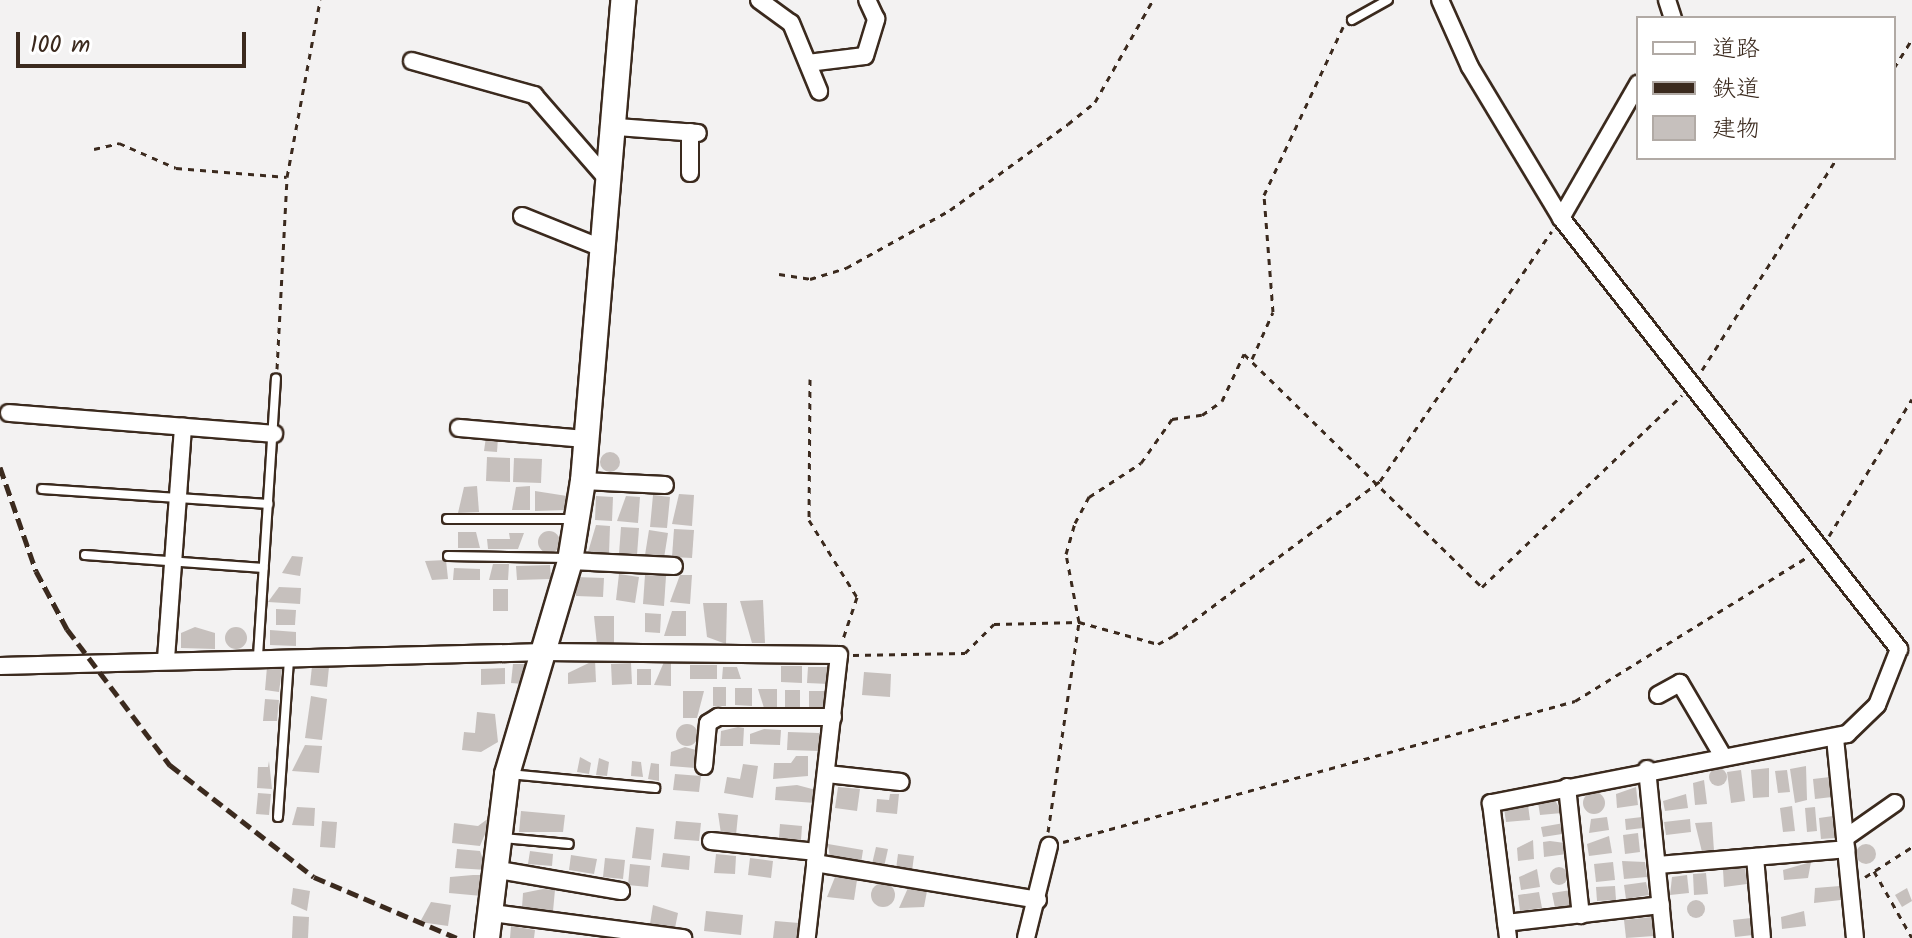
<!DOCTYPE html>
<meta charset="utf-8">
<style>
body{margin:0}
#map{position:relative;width:1912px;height:938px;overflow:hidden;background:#f3f2f2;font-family:Kalam,"Klee One",sans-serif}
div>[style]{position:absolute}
.building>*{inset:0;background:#c6c0bd}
.round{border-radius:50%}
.path>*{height:3px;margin-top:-1.5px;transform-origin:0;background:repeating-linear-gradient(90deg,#3b2a1e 0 6px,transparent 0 12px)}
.roads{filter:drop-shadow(2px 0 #3b2a1e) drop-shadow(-2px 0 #3b2a1e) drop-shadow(0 2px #3b2a1e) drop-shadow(0 -2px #3b2a1e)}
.lane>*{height:8px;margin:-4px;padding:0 4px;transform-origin:4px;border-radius:4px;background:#fff}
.street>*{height:16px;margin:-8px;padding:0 8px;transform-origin:8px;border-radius:8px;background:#fff}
.secondary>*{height:24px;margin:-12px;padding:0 12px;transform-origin:12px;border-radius:12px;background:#fff}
.rail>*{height:5px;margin-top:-2.5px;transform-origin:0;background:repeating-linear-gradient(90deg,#3b2a1e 0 12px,transparent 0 18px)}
span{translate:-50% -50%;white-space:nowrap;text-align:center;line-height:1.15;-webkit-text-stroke:8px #fff;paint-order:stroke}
.legend{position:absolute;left:1636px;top:16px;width:260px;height:144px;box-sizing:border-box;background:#fff;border:2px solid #b1aaa5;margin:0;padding:10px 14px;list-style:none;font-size:24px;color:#3b2a1e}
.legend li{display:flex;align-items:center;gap:16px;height:40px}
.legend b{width:40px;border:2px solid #b1aaa5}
.scale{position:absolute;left:16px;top:32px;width:230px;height:36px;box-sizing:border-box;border:4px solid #3b2a1e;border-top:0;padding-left:10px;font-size:24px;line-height:28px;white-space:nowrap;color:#3b2a1e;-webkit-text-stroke:6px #fff;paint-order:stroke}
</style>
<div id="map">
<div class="building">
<i style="clip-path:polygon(486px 437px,498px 438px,497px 452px,484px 451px)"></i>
<i class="round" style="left:600px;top:452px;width:20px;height:20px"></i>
<i style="clip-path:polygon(487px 457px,510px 458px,510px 482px,486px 481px)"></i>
<i style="clip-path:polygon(514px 458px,542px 459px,541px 483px,513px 482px)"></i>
<i style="clip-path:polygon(477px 486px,479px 512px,458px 513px,464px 487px)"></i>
<i style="clip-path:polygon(530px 486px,530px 510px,512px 510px,516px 487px)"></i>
<i style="clip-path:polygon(535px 491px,567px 496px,567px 510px,535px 511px)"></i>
<i style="clip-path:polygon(679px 494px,694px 495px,692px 526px,672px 524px)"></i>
<i style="clip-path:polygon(653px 495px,670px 497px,667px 528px,650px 527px)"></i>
<i style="clip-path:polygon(596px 496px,613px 497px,612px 521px,595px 520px)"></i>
<i style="clip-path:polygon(626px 496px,640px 497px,638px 523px,617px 521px)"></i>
<i style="clip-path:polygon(596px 525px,610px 526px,609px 553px,588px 552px)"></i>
<i style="clip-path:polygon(621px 527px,639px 528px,637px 555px,619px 554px)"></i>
<i style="clip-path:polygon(674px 529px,694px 530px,692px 558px,672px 557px)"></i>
<i style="clip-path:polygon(649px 530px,668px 533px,664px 558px,645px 555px)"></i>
<i class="round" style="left:538px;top:531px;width:22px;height:22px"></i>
<i style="clip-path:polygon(458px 532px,476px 532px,480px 548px,458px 548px)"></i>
<i style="clip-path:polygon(509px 533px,524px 533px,518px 549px,488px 549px,487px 539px,510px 539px)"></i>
<i style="clip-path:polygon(292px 556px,303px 557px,300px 576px,282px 573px)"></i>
<i style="clip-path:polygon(446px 560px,448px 579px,432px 580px,425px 561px)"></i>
<i style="clip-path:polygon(493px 564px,509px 564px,508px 580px,489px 580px)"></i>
<i style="clip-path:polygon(550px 565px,551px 579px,517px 580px,516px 566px)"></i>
<i style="clip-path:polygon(454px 568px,480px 569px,480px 580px,453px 580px)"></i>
<i style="clip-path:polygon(619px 574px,639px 577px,635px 603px,616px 600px)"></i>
<i style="clip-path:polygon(645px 575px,666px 576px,664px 606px,643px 604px)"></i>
<i style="clip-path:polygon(680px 575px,692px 575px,690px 604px,670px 602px)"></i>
<i style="clip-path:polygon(576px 577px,604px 578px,603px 597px,576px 596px)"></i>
<i style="clip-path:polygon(279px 587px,301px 588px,300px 604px,268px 602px)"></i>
<i style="clip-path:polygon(493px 589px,508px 589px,508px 611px,493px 611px)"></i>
<i style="clip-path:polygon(763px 600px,765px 643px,752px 643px,740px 601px)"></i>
<i style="clip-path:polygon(703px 603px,727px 603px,726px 644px,707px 637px)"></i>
<i style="clip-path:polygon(276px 609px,296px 610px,295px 625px,276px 625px)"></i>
<i style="clip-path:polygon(672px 611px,686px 611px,686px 636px,664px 636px)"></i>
<i style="clip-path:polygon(645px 613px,661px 614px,660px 633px,645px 632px)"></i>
<i style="clip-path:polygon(594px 616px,614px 616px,614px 645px,597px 645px)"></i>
<i class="round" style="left:225px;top:627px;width:22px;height:22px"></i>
<i style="clip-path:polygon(195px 627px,215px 633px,215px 649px,181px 648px,181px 633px)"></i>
<i style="clip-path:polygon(270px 630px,296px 632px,296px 646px,270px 645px)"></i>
<i style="clip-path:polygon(595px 660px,596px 682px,568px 684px,568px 673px)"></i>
<i style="clip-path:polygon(664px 662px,671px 662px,671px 686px,654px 685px)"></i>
<i style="clip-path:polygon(631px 663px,632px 684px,612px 685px,611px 664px)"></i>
<i style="clip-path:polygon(513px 664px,525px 664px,523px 684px,511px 683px)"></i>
<i style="clip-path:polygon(690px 665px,717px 665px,717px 679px,690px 679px)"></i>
<i style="clip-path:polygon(312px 666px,329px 667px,327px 687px,310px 685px)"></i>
<i style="clip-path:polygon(781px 666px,802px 666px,802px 683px,781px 682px)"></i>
<i style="clip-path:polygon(267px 667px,282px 669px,279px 692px,265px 690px)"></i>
<i style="clip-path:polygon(723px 667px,737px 667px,741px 679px,722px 679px)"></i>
<i style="clip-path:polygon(808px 667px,830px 667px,829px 684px,807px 683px)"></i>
<i style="clip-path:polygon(505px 668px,505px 684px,481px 685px,481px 669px)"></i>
<i style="clip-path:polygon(637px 669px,651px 669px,651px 685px,637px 685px)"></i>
<i style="clip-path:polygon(864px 672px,891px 674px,890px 697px,862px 695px)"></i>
<i style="clip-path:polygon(713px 687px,726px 687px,726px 706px,713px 706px)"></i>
<i style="clip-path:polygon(735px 688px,752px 688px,752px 706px,735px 705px)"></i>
<i style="clip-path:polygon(758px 689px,777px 689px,777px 708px,764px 708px)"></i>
<i style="clip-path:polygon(785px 690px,800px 690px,800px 709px,785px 708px)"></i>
<i style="clip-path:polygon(683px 691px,704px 691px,697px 718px,683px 718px)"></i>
<i style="clip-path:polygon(809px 691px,827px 691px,825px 708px,809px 708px)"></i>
<i style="clip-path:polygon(311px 696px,327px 699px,322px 740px,305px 738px)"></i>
<i style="clip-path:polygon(265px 699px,279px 700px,277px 721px,263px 721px)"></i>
<i style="clip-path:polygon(477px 712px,495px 714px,498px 742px,481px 752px,462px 750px,464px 732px,475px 733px)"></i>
<i class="round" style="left:676px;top:724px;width:22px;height:22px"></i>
<i style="clip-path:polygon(738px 727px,744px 728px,743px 746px,720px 746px,721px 731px)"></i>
<i style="clip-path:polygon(764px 729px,781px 730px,780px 745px,750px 744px,750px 734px)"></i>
<i style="clip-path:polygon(788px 732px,819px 733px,819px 751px,787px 750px)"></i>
<i style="clip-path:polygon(305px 745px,322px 746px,319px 773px,292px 771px)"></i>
<i style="clip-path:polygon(685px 747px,696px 750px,695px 768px,670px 766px,671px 752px)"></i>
<i style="clip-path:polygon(796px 756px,808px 756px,808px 776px,773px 779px,774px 763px,791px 763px)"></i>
<i style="clip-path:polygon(580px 757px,591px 763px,589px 774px,577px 772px)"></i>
<i style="clip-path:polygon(599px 758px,609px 762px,607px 776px,596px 775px)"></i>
<i style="clip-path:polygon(269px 761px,272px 789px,257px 788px,258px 767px,268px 767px)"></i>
<i style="clip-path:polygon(632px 761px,641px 762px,643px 777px,631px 776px)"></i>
<i style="clip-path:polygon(651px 763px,659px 764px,659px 781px,648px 779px)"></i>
<i style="clip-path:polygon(743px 764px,758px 766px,753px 798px,724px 793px,727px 777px,740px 779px)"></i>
<i style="clip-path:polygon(1806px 766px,1807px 800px,1795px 803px,1790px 769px)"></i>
<i style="clip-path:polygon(1769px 768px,1769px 797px,1753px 798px,1751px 770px)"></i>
<i class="round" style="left:1709px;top:768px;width:18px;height:18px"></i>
<i style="clip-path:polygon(1741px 770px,1745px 801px,1731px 803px,1727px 772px)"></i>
<i style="clip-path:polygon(1787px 770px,1790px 792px,1778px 793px,1775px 771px)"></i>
<i style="clip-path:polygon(675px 774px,701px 776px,699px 792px,673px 790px)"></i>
<i style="clip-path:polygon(1830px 777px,1832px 797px,1815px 799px,1813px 779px)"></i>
<i style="clip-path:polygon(1704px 780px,1707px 804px,1695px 805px,1693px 783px)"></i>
<i style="clip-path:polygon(797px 785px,816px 790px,815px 803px,775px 800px,776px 787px)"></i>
<i style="clip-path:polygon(838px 787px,860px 789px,857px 811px,835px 808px)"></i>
<i style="clip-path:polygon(1636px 787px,1638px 805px,1617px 808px,1616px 794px)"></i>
<i class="round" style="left:1583px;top:792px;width:22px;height:22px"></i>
<i style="clip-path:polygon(258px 793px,271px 794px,269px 815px,256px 814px)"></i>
<i style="clip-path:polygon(890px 794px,899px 794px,897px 814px,876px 812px,877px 799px,889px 800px)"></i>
<i style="clip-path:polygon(1686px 794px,1688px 808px,1665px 811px,1663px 801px)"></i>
<i style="clip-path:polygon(1555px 800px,1562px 813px,1540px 815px,1538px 802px)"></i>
<i style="clip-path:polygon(1528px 805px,1530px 820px,1506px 822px,1504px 808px)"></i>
<i style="clip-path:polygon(1792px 806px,1795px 831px,1783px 832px,1780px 808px)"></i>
<i style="clip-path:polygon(297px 807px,315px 808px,314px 826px,292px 825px)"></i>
<i style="clip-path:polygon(1815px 807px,1817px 831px,1807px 832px,1805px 808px)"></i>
<i style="clip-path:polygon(521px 811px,565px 815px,563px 832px,519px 832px)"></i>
<i style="clip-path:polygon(718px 813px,738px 815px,736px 835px,721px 834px)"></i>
<i style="clip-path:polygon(493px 815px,480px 846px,452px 843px,454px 823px,478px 826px)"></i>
<i style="clip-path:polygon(1833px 816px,1835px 838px,1821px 839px,1819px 818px)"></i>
<i style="clip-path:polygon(1607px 817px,1609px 830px,1589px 833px,1591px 819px)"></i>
<i style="clip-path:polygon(1642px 817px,1643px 828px,1626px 830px,1625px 819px)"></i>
<i style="clip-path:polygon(1690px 819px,1691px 832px,1666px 835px,1664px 822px)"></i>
<i style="clip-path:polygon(322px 821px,337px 822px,335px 848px,320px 847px)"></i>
<i style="clip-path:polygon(676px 821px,701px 823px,699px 841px,674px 839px)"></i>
<i style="clip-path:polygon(1712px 822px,1714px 851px,1702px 852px,1695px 823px)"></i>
<i style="clip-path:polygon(1564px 823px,1562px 834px,1543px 837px,1541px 827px)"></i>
<i style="clip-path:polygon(780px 824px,802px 826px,801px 840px,779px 838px)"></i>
<i style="clip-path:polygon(636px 827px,654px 829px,651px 860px,632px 858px)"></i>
<i style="clip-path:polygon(1638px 833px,1640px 852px,1625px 854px,1623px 835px)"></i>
<i style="clip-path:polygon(1609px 836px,1612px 853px,1589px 856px,1587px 844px)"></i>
<i style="clip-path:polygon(1533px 840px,1534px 859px,1518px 861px,1517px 848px)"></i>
<i style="clip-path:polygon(1550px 841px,1565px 843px,1567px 854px,1544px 857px,1543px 842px)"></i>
<i class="round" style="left:1856px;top:844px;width:20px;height:20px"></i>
<i style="clip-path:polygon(828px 844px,863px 850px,861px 863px,830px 858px)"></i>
<i style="clip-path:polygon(876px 847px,888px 849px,884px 867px,872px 864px)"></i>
<i style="clip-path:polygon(457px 849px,480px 851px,487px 870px,455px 868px)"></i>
<i style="clip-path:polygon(530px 851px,553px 854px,552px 866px,528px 864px)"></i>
<i style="clip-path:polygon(663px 853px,690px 856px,689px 870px,661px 867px)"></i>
<i style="clip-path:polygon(716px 854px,736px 856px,735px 874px,714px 873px)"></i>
<i style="clip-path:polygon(898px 854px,914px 856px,912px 871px,896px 869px)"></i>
<i style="clip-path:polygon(571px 855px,597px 859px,594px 874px,569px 870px)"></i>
<i style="clip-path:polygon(605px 858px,625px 860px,623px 879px,603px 877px)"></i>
<i style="clip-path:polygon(750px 858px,773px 861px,771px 878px,748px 875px)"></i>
<i style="clip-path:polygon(1622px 861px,1645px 862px,1647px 877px,1624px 879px)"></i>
<i style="clip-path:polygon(1613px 862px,1615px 880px,1596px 882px,1594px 864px)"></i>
<i style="clip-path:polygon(1811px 862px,1808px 878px,1784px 880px,1783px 870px)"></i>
<i style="clip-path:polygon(630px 864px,650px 866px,648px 887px,628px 885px)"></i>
<i class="round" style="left:1550px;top:867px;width:18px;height:18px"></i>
<i style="clip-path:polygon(1745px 867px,1747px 884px,1724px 887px,1723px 870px)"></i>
<i style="clip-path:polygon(1537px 869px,1540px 887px,1521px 890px,1519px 877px)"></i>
<i style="clip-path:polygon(1706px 873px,1708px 894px,1694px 895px,1693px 874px)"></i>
<i style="clip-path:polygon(473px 875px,483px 875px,482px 896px,449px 893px,450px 877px)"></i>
<i style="clip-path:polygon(1687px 875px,1689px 893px,1670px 895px,1672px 877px)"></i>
<i style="clip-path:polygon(835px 877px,857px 880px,854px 900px,827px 897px)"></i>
<i style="clip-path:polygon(1646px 882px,1649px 895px,1626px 899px,1624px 885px)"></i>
<i class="round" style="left:871px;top:883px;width:24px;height:24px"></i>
<i style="clip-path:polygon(1615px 886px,1616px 900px,1597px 901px,1596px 887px)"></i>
<i style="clip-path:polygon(1840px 886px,1841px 900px,1814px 903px,1815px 888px)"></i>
<i style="clip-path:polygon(293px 888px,310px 891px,307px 911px,291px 904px)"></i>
<i style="clip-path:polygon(908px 888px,927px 891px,924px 907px,899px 908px)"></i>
<i style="clip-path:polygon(1907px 888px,1912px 901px,1902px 907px,1895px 895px)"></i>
<i style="clip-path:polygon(543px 889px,555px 890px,553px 911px,522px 908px,523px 893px)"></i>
<i style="clip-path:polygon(1571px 890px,1573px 905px,1555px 908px,1552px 893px)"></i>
<i style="clip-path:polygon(1539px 892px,1542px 908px,1520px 911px,1518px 895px)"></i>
<i class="round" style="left:1687px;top:900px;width:18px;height:18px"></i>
<i style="clip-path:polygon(431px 902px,451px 905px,448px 926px,420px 922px)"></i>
<i style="clip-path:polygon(653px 905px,678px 913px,675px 928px,650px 924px)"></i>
<i style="clip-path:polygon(706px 911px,743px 915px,741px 935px,704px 931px)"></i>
<i style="clip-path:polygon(1804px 911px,1806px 926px,1782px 929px,1781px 917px)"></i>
<i style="clip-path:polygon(293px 916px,309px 917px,308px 938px,292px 938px)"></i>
<i style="clip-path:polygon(1652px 917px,1654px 936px,1626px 938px,1624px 920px)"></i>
<i style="clip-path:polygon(1751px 918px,1753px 935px,1735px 937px,1733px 920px)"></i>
<i style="clip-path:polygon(775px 921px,799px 923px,798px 938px,773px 938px)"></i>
<i style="clip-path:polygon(511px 926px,535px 930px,534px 938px,510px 938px)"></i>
</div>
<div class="path">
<i style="left:1894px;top:68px;width:34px;rotate:-58deg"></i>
<i style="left:94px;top:149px;width:26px;rotate:-13deg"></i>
<i style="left:119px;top:143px;width:62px;rotate:23.7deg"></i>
<i style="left:176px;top:168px;width:111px;rotate:4.6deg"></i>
<i style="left:287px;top:177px;width:180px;rotate:-79.4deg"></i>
<i style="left:779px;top:274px;width:31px;rotate:9deg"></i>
<i style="left:810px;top:279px;width:38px;rotate:-17deg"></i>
<i style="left:846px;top:268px;width:119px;rotate:-29.1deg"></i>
<i style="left:950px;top:210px;width:146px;rotate:-36.1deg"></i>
<i style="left:1068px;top:124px;width:35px;rotate:-39deg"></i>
<i style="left:1095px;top:102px;width:117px;rotate:-60.4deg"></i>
<i style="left:1252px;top:359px;width:51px;rotate:-65.9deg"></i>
<i style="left:1273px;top:312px;width:117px;rotate:-94.4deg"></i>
<i style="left:1264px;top:195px;width:186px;rotate:-64.8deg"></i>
<i style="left:277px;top:369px;width:192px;rotate:-87deg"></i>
<i style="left:1702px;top:370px;width:251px;rotate:-57.5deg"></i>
<i style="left:810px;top:379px;width:141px;rotate:90.4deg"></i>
<i style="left:809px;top:520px;width:91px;rotate:58.1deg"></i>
<i style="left:857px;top:597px;width:47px;rotate:108.4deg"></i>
<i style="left:1829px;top:536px;width:160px;rotate:-58.8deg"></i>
<i style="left:853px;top:655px;width:112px;rotate:-1deg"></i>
<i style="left:965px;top:653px;width:41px;rotate:-45deg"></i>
<i style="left:994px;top:624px;width:85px;rotate:-1.3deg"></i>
<i style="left:1079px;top:622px;width:82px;rotate:15.6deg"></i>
<i style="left:1158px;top:644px;width:17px;rotate:-28deg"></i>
<i style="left:1173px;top:636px;width:259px;rotate:-36.8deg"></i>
<i style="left:1380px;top:481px;width:303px;rotate:-55.5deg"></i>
<i style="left:1048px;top:832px;width:212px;rotate:-81.6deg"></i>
<i style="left:1079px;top:622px;width:69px;rotate:-100.8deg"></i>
<i style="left:1066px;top:554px;width:32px;rotate:-74deg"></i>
<i style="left:1075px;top:523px;width:30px;rotate:-62deg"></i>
<i style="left:1089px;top:497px;width:62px;rotate:-33.2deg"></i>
<i style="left:1141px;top:463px;width:54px;rotate:-54.8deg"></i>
<i style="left:1172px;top:419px;width:30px;rotate:-8deg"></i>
<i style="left:1202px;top:415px;width:24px;rotate:-35deg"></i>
<i style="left:1222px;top:401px;width:52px;rotate:-64.9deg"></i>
<i style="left:1244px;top:354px;width:333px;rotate:44.4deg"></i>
<i style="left:1482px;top:587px;width:277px;rotate:-43.8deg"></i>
<i style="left:1063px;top:842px;width:531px;rotate:-15.4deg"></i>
<i style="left:1575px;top:701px;width:273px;rotate:-31.8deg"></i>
<i style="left:1874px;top:871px;width:77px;rotate:60.4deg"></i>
<i style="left:1865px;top:877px;width:56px;rotate:-32.6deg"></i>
</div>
<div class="roads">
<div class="lane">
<i style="left:1352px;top:20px;width:41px;rotate:-29.1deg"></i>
<i style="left:42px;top:489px;width:227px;rotate:3.8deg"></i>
<i style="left:447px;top:519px;width:128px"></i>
<i style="left:85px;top:555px;width:179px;rotate:4.2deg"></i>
<i style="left:448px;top:556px;width:119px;rotate:1deg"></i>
<i style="left:258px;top:656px;width:278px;rotate:-86.3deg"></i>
<i style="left:509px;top:774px;width:147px;rotate:5.5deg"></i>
<i style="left:278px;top:817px;width:158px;rotate:-86deg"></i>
<i style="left:503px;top:838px;width:66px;rotate:5.2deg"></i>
</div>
<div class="street">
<i style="left:759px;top:0;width:39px;rotate:36deg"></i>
<i style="left:791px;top:23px;width:74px;rotate:67.6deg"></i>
<i style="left:1440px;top:0;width:73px;rotate:65.9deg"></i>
<i style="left:1470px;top:67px;width:176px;rotate:58.9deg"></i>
<i style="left:1561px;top:218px;width:548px;rotate:51.9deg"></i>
<i style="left:1899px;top:649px;width:60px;rotate:111.4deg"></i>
<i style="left:1877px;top:705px;width:42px;rotate:136deg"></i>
<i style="left:1847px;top:734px;width:363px;rotate:169deg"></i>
<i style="left:1491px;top:803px;width:136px;rotate:82.8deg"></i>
<i style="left:1667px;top:0;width:19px;rotate:72deg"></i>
<i style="left:412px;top:61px;width:127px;rotate:15.6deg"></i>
<i style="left:534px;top:95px;width:114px;rotate:48.9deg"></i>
<i style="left:808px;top:63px;width:57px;rotate:-7deg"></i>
<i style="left:865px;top:56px;width:39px;rotate:-73deg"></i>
<i style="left:876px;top:19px;width:21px;rotate:-115deg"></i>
<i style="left:617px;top:127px;width:81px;rotate:4.2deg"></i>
<i style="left:690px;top:173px;width:41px;rotate:-90deg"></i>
<i style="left:522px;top:216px;width:88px;rotate:21.9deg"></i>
<i style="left:1561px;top:218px;width:155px;rotate:-60.1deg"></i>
<i style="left:9px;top:413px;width:266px;rotate:4.5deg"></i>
<i style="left:459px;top:428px;width:127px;rotate:5deg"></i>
<i style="left:583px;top:481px;width:82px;rotate:2.8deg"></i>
<i style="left:570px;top:561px;width:104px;rotate:2.8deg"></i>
<i style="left:166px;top:659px;width:233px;rotate:-85.8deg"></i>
<i style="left:0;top:666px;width:545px;rotate:-1.47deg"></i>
<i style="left:545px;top:652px;width:294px;rotate:0.6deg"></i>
<i style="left:839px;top:655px;width:285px;rotate:96.5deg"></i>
<i style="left:1658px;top:695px;width:25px;rotate:-29deg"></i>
<i style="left:1680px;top:683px;width:81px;rotate:59.6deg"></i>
<i style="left:1835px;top:738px;width:201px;rotate:84.3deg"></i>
<i style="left:704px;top:766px;width:43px;rotate:-84.7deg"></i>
<i style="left:708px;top:723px;width:12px;rotate:-31deg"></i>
<i style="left:718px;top:717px;width:115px"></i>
<i style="left:1647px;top:769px;width:170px;rotate:84.3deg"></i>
<i style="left:827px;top:774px;width:74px;rotate:6.2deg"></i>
<i style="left:1567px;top:787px;width:129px;rotate:83.8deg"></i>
<i style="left:1845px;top:838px;width:61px;rotate:-35deg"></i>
<i style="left:711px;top:841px;width:106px;rotate:6deg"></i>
<i style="left:1755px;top:857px;width:81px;rotate:85.1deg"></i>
<i style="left:815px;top:863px;width:226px;rotate:9.4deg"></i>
<i style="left:1657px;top:865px;width:190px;rotate:-4.8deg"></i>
<i style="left:499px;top:870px;width:124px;rotate:9.8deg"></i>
<i style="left:492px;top:913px;width:193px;rotate:7.5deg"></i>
<i style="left:1506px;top:923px;width:156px;rotate:-6.6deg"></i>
<i style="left:1026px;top:938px;width:95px;rotate:-76deg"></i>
</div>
<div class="secondary">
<i style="left:487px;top:938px;width:165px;rotate:-83deg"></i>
<i style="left:507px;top:774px;width:222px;rotate:-73.5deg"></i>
<i style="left:570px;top:561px;width:81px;rotate:-80.8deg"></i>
<i style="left:583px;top:481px;width:483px;rotate:-85.2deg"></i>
</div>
</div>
<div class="rail">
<i style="left:0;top:467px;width:110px;rotate:70.9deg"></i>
<i style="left:36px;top:571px;width:66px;rotate:61.9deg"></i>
<i style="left:67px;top:629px;width:171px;rotate:52.9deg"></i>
<i style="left:170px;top:765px;width:182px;rotate:37.9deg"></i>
<i style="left:314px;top:877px;width:155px;rotate:23.1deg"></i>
</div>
<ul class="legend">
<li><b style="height:10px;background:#fff"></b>道路</li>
<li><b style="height:10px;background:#3b2a1e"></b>鉄道</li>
<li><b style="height:22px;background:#c6c0bd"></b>建物</li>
</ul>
<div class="scale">100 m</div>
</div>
